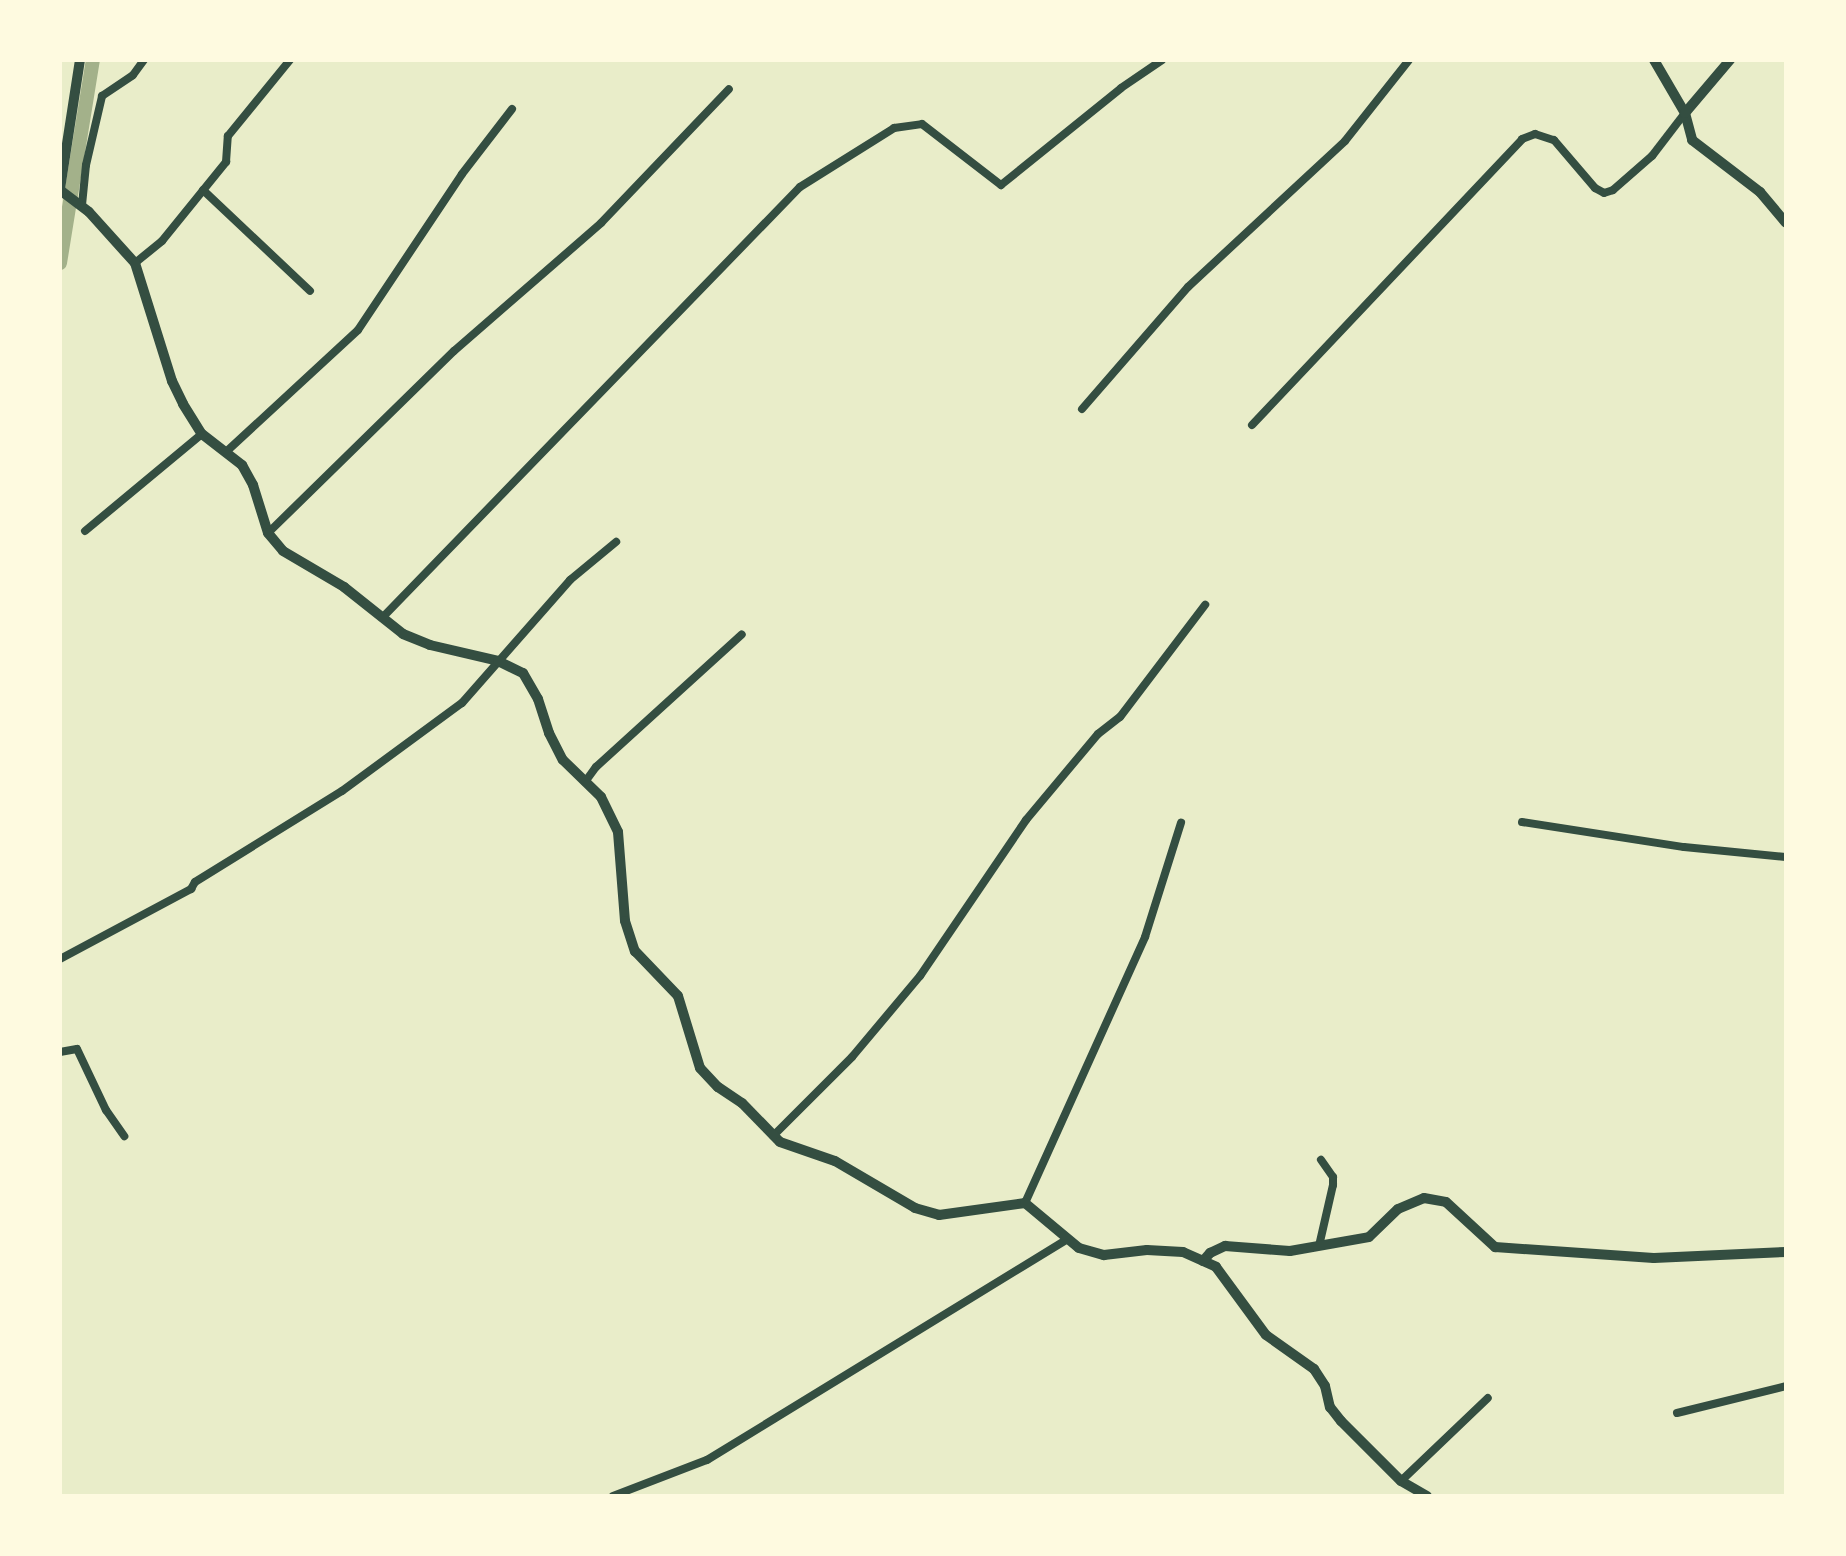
<!DOCTYPE html>
<style>
body{margin:0}
#map{position:relative;width:1846px;height:1556px;overflow:hidden;background:#e9edc9;font-family:Roboto,sans-serif}
div>[style]{position:absolute}
.canal>*{height:14px;margin:-7px;padding:0 7px;transform-origin:7px;border-radius:7px;background:#a3b18a}
.minor>*{height:8px;margin:-4px;padding:0 4px;transform-origin:4px;border-radius:4px;background:#344e41}
.tertiary>*{height:10px;margin:-5px;padding:0 5px;transform-origin:5px;border-radius:5px;background:#344e41}
span{translate:-50% -50%;white-space:nowrap;text-align:center;line-height:1.15;-webkit-text-stroke:7px #fefae0;paint-order:stroke}
.frame{position:absolute;inset:0;border:62px solid #fefae0;pointer-events:none}
</style>
<div id="map">
<div class="canal">
<i style="left:60px;top:263px;width:206px;rotate:-80.8deg"></i>
</div>
<div class="minor">
<i style="left:203px;top:190px;width:147px;rotate:43.3deg"></i>
<i style="left:82px;top:205px;width:40px;rotate:-84.3deg"></i>
<i style="left:86px;top:165px;width:71px;rotate:-76.9deg"></i>
<i style="left:102px;top:96px;width:37px;rotate:-34deg"></i>
<i style="left:133px;top:75px;width:19px;rotate:-54deg"></i>
<i style="left:135px;top:263px;width:35px;rotate:-39deg"></i>
<i style="left:162px;top:241px;width:102px;rotate:-51deg"></i>
<i style="left:226px;top:162px;width:26px;rotate:-86deg"></i>
<i style="left:228px;top:136px;width:98px;rotate:-50.8deg"></i>
<i style="left:1082px;top:409px;width:162px;rotate:-49deg"></i>
<i style="left:1188px;top:287px;width:214px;rotate:-42.9deg"></i>
<i style="left:1345px;top:141px;width:103px;rotate:-51.7deg"></i>
<i style="left:1252px;top:425px;width:393px;rotate:-46.6deg"></i>
<i style="left:1522px;top:139px;width:14px;rotate:-21deg"></i>
<i style="left:1535px;top:134px;width:20px;rotate:18deg"></i>
<i style="left:1554px;top:140px;width:63px;rotate:49.5deg"></i>
<i style="left:1595px;top:188px;width:10px;rotate:29deg"></i>
<i style="left:1604px;top:193px;width:9px;rotate:-18deg"></i>
<i style="left:1613px;top:190px;width:52px;rotate:-41.1deg"></i>
<i style="left:1652px;top:156px;width:54px;rotate:-52.5deg"></i>
<i style="left:227px;top:451px;width:178px;rotate:-42.7deg"></i>
<i style="left:358px;top:330px;width:187px;rotate:-56.3deg"></i>
<i style="left:462px;top:174px;width:82px;rotate:-52.4deg"></i>
<i style="left:85px;top:531px;width:152px;rotate:-39.7deg"></i>
<i style="left:268px;top:533px;width:260px;rotate:-44.4deg"></i>
<i style="left:454px;top:351px;width:195px;rotate:-41deg"></i>
<i style="left:601px;top:223px;width:185px;rotate:-46.3deg"></i>
<i style="left:382px;top:618px;width:600px;rotate:-45.88deg"></i>
<i style="left:800px;top:187px;width:111px;rotate:-32.1deg"></i>
<i style="left:894px;top:128px;width:28px;rotate:-8deg"></i>
<i style="left:922px;top:124px;width:100px;rotate:37.7deg"></i>
<i style="left:1001px;top:185px;width:154px;rotate:-38.9deg"></i>
<i style="left:1121px;top:88px;width:50px;rotate:-34.3deg"></i>
<i style="left:585px;top:782px;width:19px;rotate:-54deg"></i>
<i style="left:596px;top:767px;width:197px;rotate:-42.3deg"></i>
<i style="left:1522px;top:822px;width:164px;rotate:8.8deg"></i>
<i style="left:1684px;top:847px;width:102px;rotate:5.6deg"></i>
<i style="left:60px;top:959px;width:149px;rotate:-28.1deg"></i>
<i style="left:191px;top:889px;width:8px;rotate:-60deg"></i>
<i style="left:195px;top:882px;width:173px;rotate:-31.8deg"></i>
<i style="left:342px;top:791px;width:149px;rotate:-36.3deg"></i>
<i style="left:462px;top:703px;width:164px;rotate:-48.7deg"></i>
<i style="left:570px;top:580px;width:60px;rotate:-39.6deg"></i>
<i style="left:60px;top:1052px;width:17px;rotate:-10deg"></i>
<i style="left:77px;top:1049px;width:68px;rotate:64.6deg"></i>
<i style="left:106px;top:1110px;width:32px;rotate:55deg"></i>
<i style="left:773px;top:1136px;width:112px;rotate:-45deg"></i>
<i style="left:852px;top:1057px;width:106px;rotate:-50deg"></i>
<i style="left:920px;top:976px;width:189px;rotate:-55.8deg"></i>
<i style="left:1026px;top:820px;width:112px;rotate:-50.1deg"></i>
<i style="left:1098px;top:734px;width:28px;rotate:-38deg"></i>
<i style="left:1120px;top:717px;width:141px;rotate:-52.8deg"></i>
<i style="left:1025px;top:1203px;width:292px;rotate:-65.7deg"></i>
<i style="left:1145px;top:937px;width:120px;rotate:-72.5deg"></i>
<i style="left:1319px;top:1246px;width:63px;rotate:-77.1deg"></i>
<i style="left:1333px;top:1185px;width:8px;rotate:-90deg"></i>
<i style="left:1333px;top:1177px;width:21px;rotate:-125deg"></i>
<i style="left:1677px;top:1413px;width:112px;rotate:-13.9deg"></i>
<i style="left:1401px;top:1481px;width:120px;rotate:-43.7deg"></i>
<i style="left:613px;top:1496px;width:101px;rotate:-21deg"></i>
<i style="left:707px;top:1460px;width:423px;rotate:-31.5deg"></i>
</div>
<div class="tertiary">
<i style="left:1654px;top:60px;width:61px;rotate:59.7deg"></i>
<i style="left:1685px;top:113px;width:28px;rotate:75deg"></i>
<i style="left:1692px;top:140px;width:86px;rotate:37.4deg"></i>
<i style="left:1760px;top:192px;width:40px;rotate:50deg"></i>
<i style="left:1685px;top:113px;width:70px;rotate:-49.7deg"></i>
<i style="left:60px;top:189px;width:131px;rotate:-81.2deg"></i>
<i style="left:60px;top:190px;width:36px;rotate:37deg"></i>
<i style="left:89px;top:212px;width:69px;rotate:48deg"></i>
<i style="left:135px;top:263px;width:124px;rotate:72.6deg"></i>
<i style="left:172px;top:381px;width:25px;rotate:64deg"></i>
<i style="left:183px;top:404px;width:36px;rotate:58deg"></i>
<i style="left:202px;top:434px;width:51px;rotate:37.8deg"></i>
<i style="left:242px;top:465px;width:23px;rotate:61deg"></i>
<i style="left:253px;top:485px;width:50px;rotate:72.6deg"></i>
<i style="left:268px;top:533px;width:23px;rotate:50deg"></i>
<i style="left:283px;top:551px;width:71px;rotate:30.5deg"></i>
<i style="left:344px;top:587px;width:75px;rotate:38.5deg"></i>
<i style="left:403px;top:634px;width:29px;rotate:22deg"></i>
<i style="left:430px;top:645px;width:70px;rotate:13.2deg"></i>
<i style="left:498px;top:661px;width:28px;rotate:26deg"></i>
<i style="left:523px;top:673px;width:30px;rotate:60deg"></i>
<i style="left:538px;top:699px;width:36px;rotate:72deg"></i>
<i style="left:549px;top:733px;width:30px;rotate:63deg"></i>
<i style="left:563px;top:760px;width:53px;rotate:44.2deg"></i>
<i style="left:601px;top:797px;width:39px;rotate:64deg"></i>
<i style="left:618px;top:832px;width:89px;rotate:85.5deg"></i>
<i style="left:625px;top:921px;width:32px;rotate:72deg"></i>
<i style="left:635px;top:951px;width:62px;rotate:46.3deg"></i>
<i style="left:678px;top:996px;width:75px;rotate:73deg"></i>
<i style="left:700px;top:1068px;width:26px;rotate:47deg"></i>
<i style="left:718px;top:1087px;width:29px;rotate:34deg"></i>
<i style="left:742px;top:1103px;width:54px;rotate:45.7deg"></i>
<i style="left:780px;top:1142px;width:58px;rotate:19.1deg"></i>
<i style="left:835px;top:1161px;width:93px;rotate:30.4deg"></i>
<i style="left:915px;top:1208px;width:25px;rotate:16deg"></i>
<i style="left:939px;top:1215px;width:87px;rotate:-7.9deg"></i>
<i style="left:1025px;top:1203px;width:70px;rotate:39.8deg"></i>
<i style="left:1079px;top:1248px;width:26px;rotate:16deg"></i>
<i style="left:1104px;top:1255px;width:43px;rotate:-6.6deg"></i>
<i style="left:1147px;top:1250px;width:36px;rotate:3deg"></i>
<i style="left:1183px;top:1252px;width:36px;rotate:24deg"></i>
<i style="left:1216px;top:1267px;width:84px;rotate:53.7deg"></i>
<i style="left:1266px;top:1335px;width:59px;rotate:35.3deg"></i>
<i style="left:1314px;top:1369px;width:20px;rotate:57deg"></i>
<i style="left:1325px;top:1386px;width:22px;rotate:77deg"></i>
<i style="left:1330px;top:1407px;width:18px;rotate:52deg"></i>
<i style="left:1341px;top:1421px;width:85px;rotate:45deg"></i>
<i style="left:1401px;top:1481px;width:30px;rotate:30deg"></i>
<i style="left:1203px;top:1261px;width:11px;rotate:-49deg"></i>
<i style="left:1210px;top:1253px;width:17px;rotate:-25deg"></i>
<i style="left:1225px;top:1246px;width:65px;rotate:4.4deg"></i>
<i style="left:1290px;top:1251px;width:80px;rotate:-10deg"></i>
<i style="left:1369px;top:1237px;width:40px;rotate:-44deg"></i>
<i style="left:1398px;top:1209px;width:28px;rotate:-23deg"></i>
<i style="left:1424px;top:1198px;width:22px;rotate:10deg"></i>
<i style="left:1446px;top:1202px;width:67px;rotate:42.6deg"></i>
<i style="left:1495px;top:1247px;width:159px;rotate:4deg"></i>
<i style="left:1654px;top:1258px;width:132px;rotate:-2.6deg"></i>
</div>
<div class="frame"></div>
</div>
